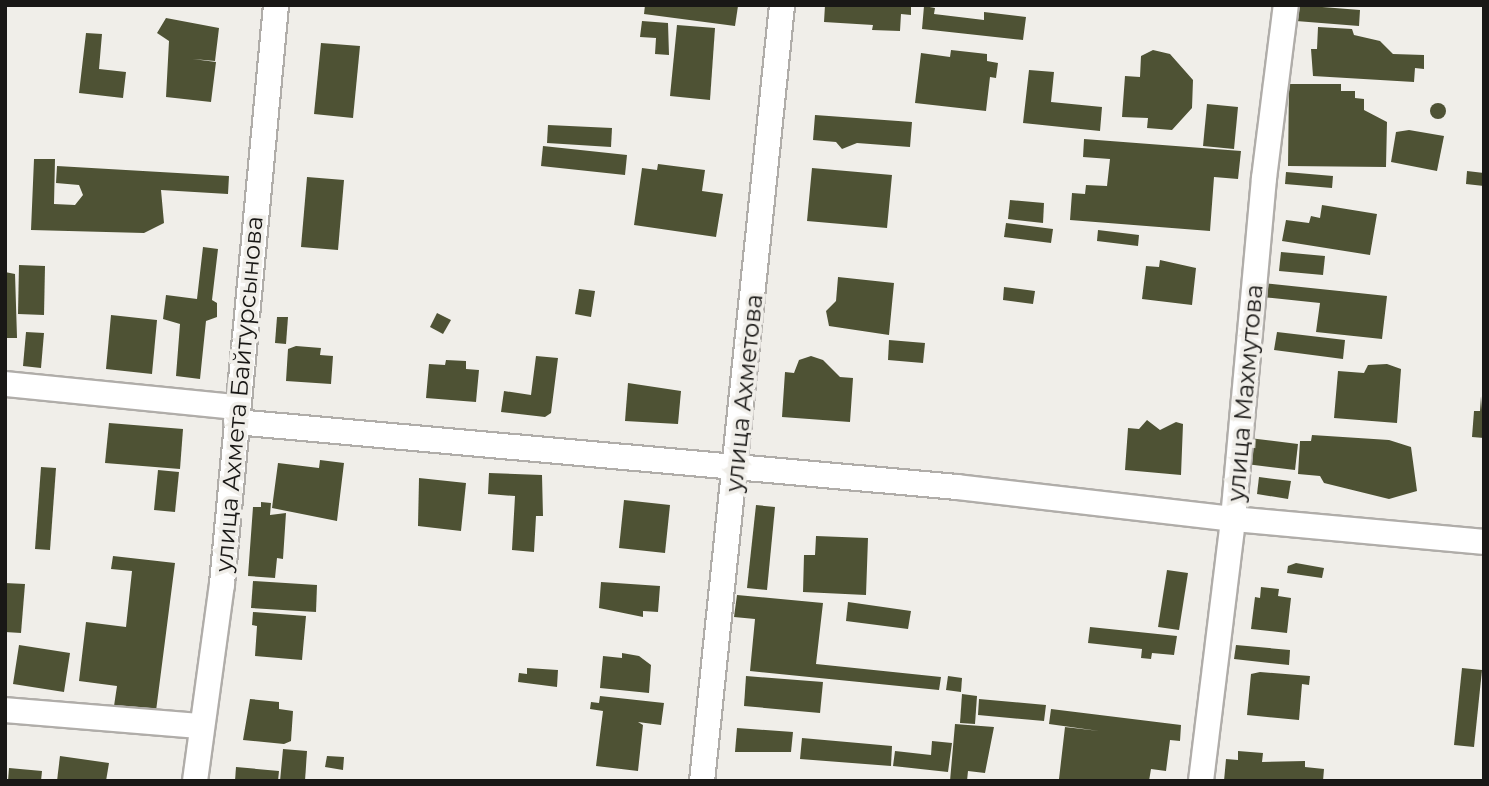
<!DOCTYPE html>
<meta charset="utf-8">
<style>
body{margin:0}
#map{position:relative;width:1489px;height:786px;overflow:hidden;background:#f0eee9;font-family:Montserrat,sans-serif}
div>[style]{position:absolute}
.building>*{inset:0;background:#4e5234}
.round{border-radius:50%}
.roads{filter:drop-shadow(2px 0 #b0ada9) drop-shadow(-2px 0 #b0ada9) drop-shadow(0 2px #b0ada9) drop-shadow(0 -2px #b0ada9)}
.street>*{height:24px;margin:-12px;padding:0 12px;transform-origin:12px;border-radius:12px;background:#fff}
span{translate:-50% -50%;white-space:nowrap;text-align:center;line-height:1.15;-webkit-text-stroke:7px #f0eee9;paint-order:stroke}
.street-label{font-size:24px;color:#191816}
.frame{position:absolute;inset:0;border:7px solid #191816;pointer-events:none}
</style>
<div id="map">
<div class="building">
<i style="clip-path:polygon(645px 5px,734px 5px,738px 6px,735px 26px,644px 14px)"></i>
<i style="clip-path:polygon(825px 5px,911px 5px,911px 15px,901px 14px,900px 31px,872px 30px,873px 25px,824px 22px)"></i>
<i style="clip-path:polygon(1297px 5px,1360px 10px,1359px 26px,1296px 21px)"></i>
<i style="clip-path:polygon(924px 6px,935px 8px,934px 14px,984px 20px,984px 12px,1026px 17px,1023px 40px,922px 29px)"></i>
<i style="clip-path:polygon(166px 18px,219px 28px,215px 61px,193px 59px,216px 62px,211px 102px,166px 97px,169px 41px,157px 33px)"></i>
<i style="clip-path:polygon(642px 21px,668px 23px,669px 55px,655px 54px,656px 38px,640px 37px)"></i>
<i style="clip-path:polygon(677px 25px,715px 28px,710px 100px,670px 96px)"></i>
<i style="clip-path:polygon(1318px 27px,1352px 29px,1354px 35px,1380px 41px,1393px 54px,1424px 55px,1424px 69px,1415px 68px,1414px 82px,1313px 76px,1311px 49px,1317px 49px)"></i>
<i style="clip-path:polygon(86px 33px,102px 34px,99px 69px,126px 72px,123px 98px,79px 93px)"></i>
<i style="clip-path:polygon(321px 43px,360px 46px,353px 118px,314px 114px)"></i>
<i style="clip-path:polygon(951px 50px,987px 54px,987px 61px,998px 63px,996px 78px,990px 77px,986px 111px,915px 103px,921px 53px,950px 57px)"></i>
<i style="clip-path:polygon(1153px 50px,1170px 54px,1193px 80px,1192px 108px,1172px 130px,1147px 128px,1148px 118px,1122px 117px,1125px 76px,1140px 77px,1141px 56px)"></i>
<i style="clip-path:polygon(1029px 70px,1054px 72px,1051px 102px,1102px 107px,1100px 131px,1023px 123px)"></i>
<i style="clip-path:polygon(1289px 84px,1341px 84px,1341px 91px,1355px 91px,1355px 98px,1364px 99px,1364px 110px,1387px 122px,1386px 167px,1288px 166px)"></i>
<i class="round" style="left:1430px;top:103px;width:16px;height:16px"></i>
<i style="clip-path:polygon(1207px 104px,1238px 107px,1234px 149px,1203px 146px)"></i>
<i style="clip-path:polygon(815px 115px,912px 122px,910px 147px,857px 143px,842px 149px,836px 142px,813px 140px)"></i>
<i style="clip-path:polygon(548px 125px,612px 128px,611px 147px,547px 143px)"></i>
<i style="clip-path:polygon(1409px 130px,1444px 136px,1437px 171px,1391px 162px,1396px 132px)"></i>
<i style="clip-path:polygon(1084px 139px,1241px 151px,1238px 179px,1214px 177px,1210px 231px,1070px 220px,1072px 193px,1085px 194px,1086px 185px,1107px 186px,1110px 159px,1083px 157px)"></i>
<i style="clip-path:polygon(543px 146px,627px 155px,625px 175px,541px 166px)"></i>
<i style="clip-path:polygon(34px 159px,55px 159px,54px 204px,75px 205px,83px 195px,79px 185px,56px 183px,57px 166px,229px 176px,228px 194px,161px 190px,164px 223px,144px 233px,31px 230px)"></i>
<i style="clip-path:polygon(658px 164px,705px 170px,702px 191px,723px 194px,716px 237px,634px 225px,642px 168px,657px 170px)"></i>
<i style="clip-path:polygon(812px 168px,892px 175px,887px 228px,807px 221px)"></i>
<i style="clip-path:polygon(1467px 171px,1484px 173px,1484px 186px,1466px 184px)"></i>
<i style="clip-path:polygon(1286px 172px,1333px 176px,1332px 188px,1285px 184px)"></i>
<i style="clip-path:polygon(307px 177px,344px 180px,338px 250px,301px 247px)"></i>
<i style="clip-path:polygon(1010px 200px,1044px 203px,1043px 223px,1008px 219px)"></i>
<i style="clip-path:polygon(1322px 205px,1377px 214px,1370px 255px,1282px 241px,1286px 220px,1309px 223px,1311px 216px,1320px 218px)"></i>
<i style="clip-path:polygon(1006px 223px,1053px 229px,1051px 243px,1004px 237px)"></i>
<i style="clip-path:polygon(1098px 230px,1139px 235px,1138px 246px,1097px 241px)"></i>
<i style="clip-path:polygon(203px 247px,218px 249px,212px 300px,217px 303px,217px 317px,206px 321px,200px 379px,176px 376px,180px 324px,163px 319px,166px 295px,197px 299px)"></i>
<i style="clip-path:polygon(1281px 252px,1325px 256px,1323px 275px,1279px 271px)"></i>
<i style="clip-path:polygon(1160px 260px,1196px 268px,1192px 305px,1142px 299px,1146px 266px,1159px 267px)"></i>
<i style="clip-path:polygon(19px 265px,45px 266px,44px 315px,18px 314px)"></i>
<i style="clip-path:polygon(5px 272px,15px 274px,17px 338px,5px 338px)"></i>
<i style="clip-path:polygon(838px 277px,894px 283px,889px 335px,829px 326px,826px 311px,836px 301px)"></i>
<i style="clip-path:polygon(1263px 283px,1387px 296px,1382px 339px,1316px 332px,1320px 303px,1262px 297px)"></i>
<i style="clip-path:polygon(1004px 287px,1035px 291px,1033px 304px,1003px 300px)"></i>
<i style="clip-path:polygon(579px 289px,595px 291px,591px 317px,575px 314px)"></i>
<i style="clip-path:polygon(437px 313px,451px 320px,443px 334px,430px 327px)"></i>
<i style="clip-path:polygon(111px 315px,157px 320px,152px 374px,106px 369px)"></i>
<i style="clip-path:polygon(277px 317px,288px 317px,286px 344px,275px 343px)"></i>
<i style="clip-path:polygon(26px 332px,44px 333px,41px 368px,23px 366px)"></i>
<i style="clip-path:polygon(1277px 332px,1345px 340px,1343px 359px,1274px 350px)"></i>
<i style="clip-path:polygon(889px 340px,925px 343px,923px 363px,888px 360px)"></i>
<i style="clip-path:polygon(296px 346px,321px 348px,320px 355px,333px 356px,331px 384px,286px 381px,288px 349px)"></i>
<i style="clip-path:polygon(536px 356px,558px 358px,551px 413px,545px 417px,501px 412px,504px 391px,531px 395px)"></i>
<i style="clip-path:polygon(811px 356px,823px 360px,840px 377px,853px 378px,850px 422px,782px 417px,785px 372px,794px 373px,799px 360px)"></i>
<i style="clip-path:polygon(446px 360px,466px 361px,466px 369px,479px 370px,476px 402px,426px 398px,429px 364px,445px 365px)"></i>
<i style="clip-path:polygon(1387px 364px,1401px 369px,1397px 423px,1334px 418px,1338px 371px,1364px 373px,1368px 365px)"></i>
<i style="clip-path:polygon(628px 383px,681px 391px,678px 424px,625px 421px)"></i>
<i style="clip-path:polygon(1481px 396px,1484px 438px,1472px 437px,1474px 411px,1480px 411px)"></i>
<i style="clip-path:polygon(1147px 420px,1160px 430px,1176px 422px,1183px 424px,1181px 475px,1125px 470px,1128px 428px,1139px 429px)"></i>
<i style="clip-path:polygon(109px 423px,183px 429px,180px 469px,105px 463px)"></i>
<i style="clip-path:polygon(1312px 435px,1389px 440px,1411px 447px,1417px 491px,1389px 499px,1324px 483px,1320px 476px,1298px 474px,1300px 441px,1311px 441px)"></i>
<i style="clip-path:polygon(1249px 438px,1298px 444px,1295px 470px,1246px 464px)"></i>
<i style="clip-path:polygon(320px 460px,344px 463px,337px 521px,272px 508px,278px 463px,319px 468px)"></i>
<i style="clip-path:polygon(41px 467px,56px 468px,50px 550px,35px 549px)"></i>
<i style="clip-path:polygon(158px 470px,179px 472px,175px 512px,154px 510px)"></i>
<i style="clip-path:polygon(489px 473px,542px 475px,543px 516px,536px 516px,534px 552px,512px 550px,515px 496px,488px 494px)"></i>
<i style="clip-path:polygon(1259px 477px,1291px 481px,1288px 499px,1257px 494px)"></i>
<i style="clip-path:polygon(419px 478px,466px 483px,461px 531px,418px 526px)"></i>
<i style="clip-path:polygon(624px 500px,670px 505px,665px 553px,619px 548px)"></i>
<i style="clip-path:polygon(261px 502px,271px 503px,270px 515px,286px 513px,283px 559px,277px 558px,275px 578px,248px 576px,253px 507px,261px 507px)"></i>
<i style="clip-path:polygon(756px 505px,775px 507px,767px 590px,747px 588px)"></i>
<i style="clip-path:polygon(816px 536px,868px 538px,866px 595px,803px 592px,804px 555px,815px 555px)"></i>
<i style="clip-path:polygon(113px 556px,175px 563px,156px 711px,114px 706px,117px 686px,79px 681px,86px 622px,126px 627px,132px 571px,111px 569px)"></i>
<i style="clip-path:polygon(1296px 563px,1324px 568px,1322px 578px,1287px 573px,1288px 566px)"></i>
<i style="clip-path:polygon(1167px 570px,1188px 573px,1179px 630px,1158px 627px)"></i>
<i style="clip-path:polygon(253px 581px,317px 585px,316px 612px,251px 608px)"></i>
<i style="clip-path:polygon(601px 582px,660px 586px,658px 612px,643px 611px,643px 617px,599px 608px)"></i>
<i style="clip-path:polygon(5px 583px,25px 584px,21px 633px,5px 632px)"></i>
<i style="clip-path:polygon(1261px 587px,1279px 589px,1278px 596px,1291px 598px,1287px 633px,1251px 629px,1255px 597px,1260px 598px)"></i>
<i style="clip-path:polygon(737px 595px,823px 603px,816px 664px,941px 677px,939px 690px,750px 671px,755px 619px,734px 617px)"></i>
<i style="clip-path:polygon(848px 602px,911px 611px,908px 629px,846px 621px)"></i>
<i style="clip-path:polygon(253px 612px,306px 616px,302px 660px,255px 656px,257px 626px,252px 625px)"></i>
<i style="clip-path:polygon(1090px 627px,1177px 636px,1174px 655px,1152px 653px,1151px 659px,1141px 658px,1142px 649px,1088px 643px)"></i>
<i style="clip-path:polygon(19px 645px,70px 653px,64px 692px,13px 684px)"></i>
<i style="clip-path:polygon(1236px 645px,1290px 650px,1289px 665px,1234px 659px)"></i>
<i style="clip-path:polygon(622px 653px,639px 656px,651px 665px,649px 693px,600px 688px,603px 656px,622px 658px)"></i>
<i style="clip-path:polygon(527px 668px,558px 670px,557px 687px,518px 682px,519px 673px,527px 674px)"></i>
<i style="clip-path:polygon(1462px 668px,1482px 670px,1474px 747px,1454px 745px)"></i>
<i style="clip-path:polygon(1260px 672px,1310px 676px,1309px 685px,1302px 684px,1299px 720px,1247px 715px,1251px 674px)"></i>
<i style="clip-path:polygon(746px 676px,823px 682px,820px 713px,744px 706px)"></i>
<i style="clip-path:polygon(948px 676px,962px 678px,961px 692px,946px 690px)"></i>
<i style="clip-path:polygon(962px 694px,977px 696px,975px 724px,960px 723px)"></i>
<i style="clip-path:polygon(600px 696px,664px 703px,661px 725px,638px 722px,643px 725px,638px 771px,596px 766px,603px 711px,590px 709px,591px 702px,599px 703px)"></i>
<i style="clip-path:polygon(250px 699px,279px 702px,279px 709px,293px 711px,291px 741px,284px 744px,243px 740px)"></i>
<i style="clip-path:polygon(979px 699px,1046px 705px,1044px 721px,978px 715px)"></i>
<i style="clip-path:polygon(1051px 709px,1181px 725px,1180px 741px,1170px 740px,1166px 771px,1151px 769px,1149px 781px,1059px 779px,1065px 727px,1099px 731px,1049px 724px)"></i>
<i style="clip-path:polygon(955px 724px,994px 727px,985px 773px,968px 771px,967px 781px,950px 781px)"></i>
<i style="clip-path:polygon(737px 728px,793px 732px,791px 752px,735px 752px)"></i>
<i style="clip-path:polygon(802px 738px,892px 746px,891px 766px,800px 759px)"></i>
<i style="clip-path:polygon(932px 741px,952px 743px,948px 772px,893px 766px,895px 751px,931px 755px)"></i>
<i style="clip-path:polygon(283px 749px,307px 751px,305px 781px,280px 781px)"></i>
<i style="clip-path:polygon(1238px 751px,1263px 753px,1262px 762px,1305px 761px,1305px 767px,1324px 769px,1323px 781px,1224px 781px,1226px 759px,1238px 760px)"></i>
<i style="clip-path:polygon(60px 756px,109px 763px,106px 781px,57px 781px)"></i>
<i style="clip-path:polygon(327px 756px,344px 757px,343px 770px,325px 767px)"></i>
<i style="clip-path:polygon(236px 767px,279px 771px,278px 781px,235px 781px)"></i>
<i style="clip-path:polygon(9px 768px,42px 771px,41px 781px,8px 781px)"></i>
</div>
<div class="roads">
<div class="street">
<i style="left:5px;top:384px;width:233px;rotate:5.7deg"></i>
<i style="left:236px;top:422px;width:724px;rotate:5.15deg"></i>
<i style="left:957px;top:487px;width:278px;rotate:6.6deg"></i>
<i style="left:1233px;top:519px;width:252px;rotate:5.2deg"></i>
<i style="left:5px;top:710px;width:195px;rotate:4.7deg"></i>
<i style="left:195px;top:781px;width:199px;rotate:-82.2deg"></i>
<i style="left:222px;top:584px;width:582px;rotate:-84.67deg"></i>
<i style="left:702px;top:781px;width:780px;rotate:-84.11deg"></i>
<i style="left:1201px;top:781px;width:264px;rotate:-83deg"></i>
<i style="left:1233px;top:519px;width:342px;rotate:-84.8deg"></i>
<i style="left:1264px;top:178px;width:174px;rotate:-82.8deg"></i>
</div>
</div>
<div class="street-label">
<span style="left:744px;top:393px;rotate:-84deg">улица Ахметова</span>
<span style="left:1245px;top:393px;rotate:-85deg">улица Махмутова</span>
<span style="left:239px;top:394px;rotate:-85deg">улица Ахмета Байтурсынова</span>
</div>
<div class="frame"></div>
</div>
